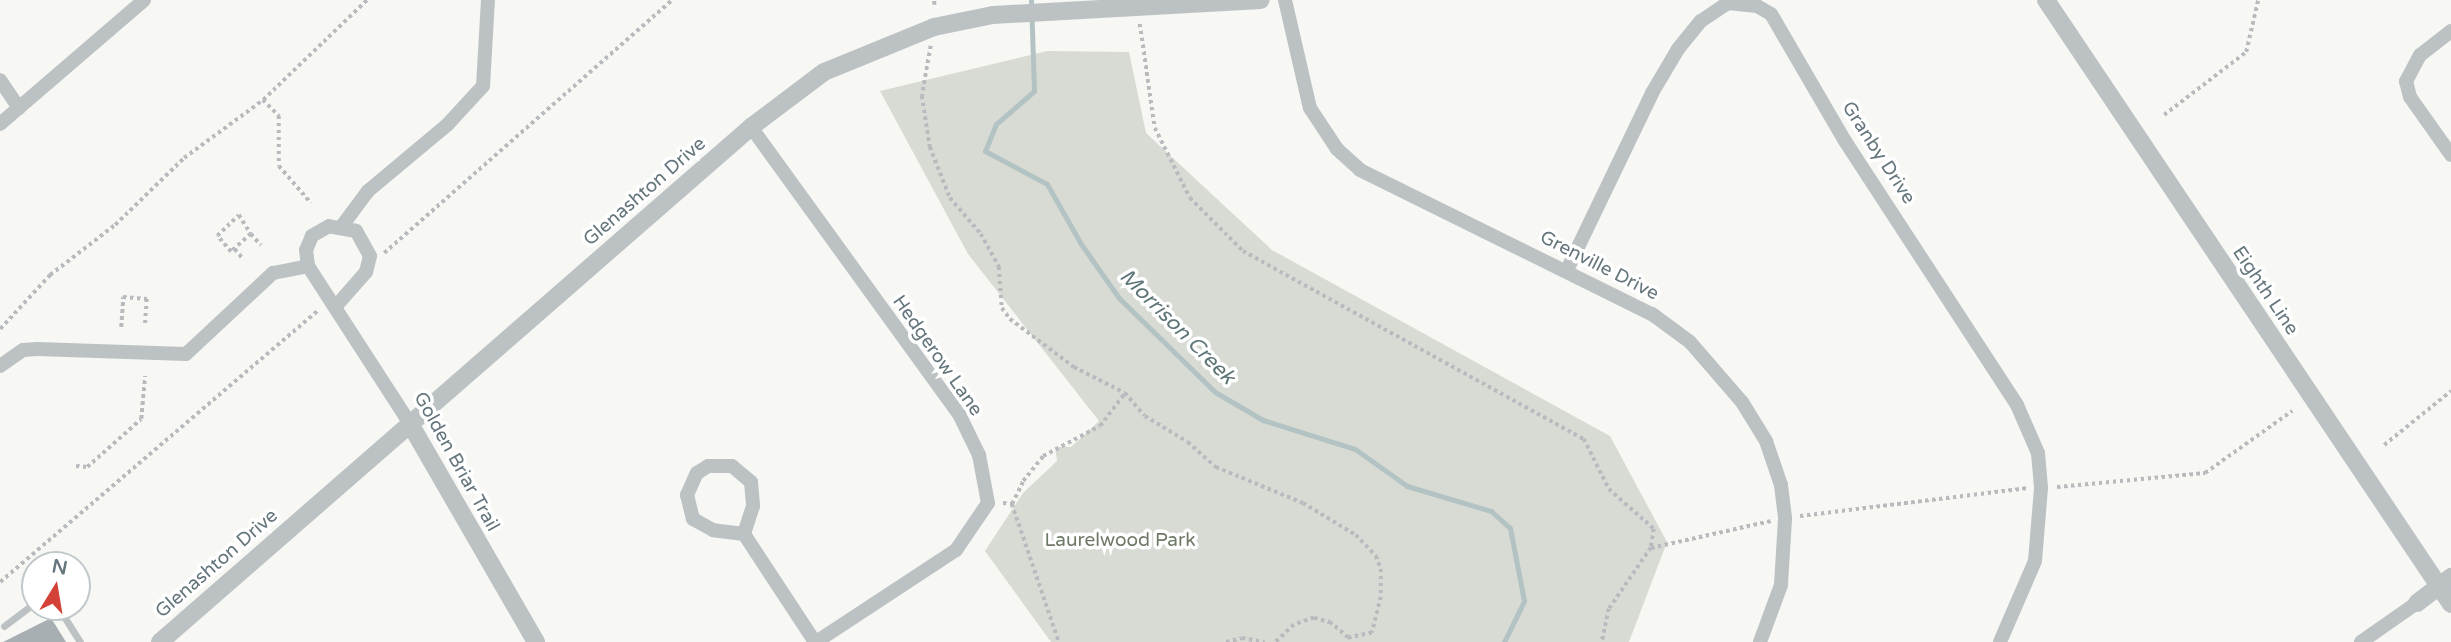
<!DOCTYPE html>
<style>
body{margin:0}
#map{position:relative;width:2451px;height:642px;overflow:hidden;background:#f7f7f4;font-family:"Varela Round",sans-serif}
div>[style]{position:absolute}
.green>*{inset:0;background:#d8dbd4}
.stream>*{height:5px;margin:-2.5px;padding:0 2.5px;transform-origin:2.5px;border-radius:2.5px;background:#b3c3c3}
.building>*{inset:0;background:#a7afb3}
.path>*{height:3.5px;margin-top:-1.75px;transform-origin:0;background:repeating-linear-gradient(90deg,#b7bbbd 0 3.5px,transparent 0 7px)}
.service>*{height:7px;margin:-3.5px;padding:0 3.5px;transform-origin:3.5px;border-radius:3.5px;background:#bcc2c4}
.minor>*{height:14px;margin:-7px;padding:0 7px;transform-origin:7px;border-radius:7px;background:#bcc2c4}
.tertiary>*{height:18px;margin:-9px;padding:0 9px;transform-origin:9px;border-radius:9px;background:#bcc2c4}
span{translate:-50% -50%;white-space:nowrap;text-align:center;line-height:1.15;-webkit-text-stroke:7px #fff;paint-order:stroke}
.street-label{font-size:19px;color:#65767d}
.park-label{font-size:19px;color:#6e7a67}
.water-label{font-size:21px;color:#5f7678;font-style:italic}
.north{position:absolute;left:21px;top:551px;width:70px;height:70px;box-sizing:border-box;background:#fff;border:2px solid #c1c8cb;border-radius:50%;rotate:11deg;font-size:19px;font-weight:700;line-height:28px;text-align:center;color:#65767d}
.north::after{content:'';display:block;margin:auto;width:24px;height:32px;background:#d44237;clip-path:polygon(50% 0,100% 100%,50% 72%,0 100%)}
</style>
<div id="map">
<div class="green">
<i style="clip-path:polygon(1047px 51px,1129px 52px,1146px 133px,1272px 250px,1610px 436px,1667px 542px,1629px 642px,1051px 642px,985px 551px,1023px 493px,1057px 461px,1055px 447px,1071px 447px,1099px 421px,968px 254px,880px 91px)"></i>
</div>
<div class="stream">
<i style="left:1031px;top:0;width:91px;rotate:88.1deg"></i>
<i style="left:1034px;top:91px;width:50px;rotate:139deg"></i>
<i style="left:996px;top:124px;width:29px;rotate:112deg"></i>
<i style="left:985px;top:151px;width:70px;rotate:28deg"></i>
<i style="left:1047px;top:184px;width:69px;rotate:60.5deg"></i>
<i style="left:1081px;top:244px;width:66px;rotate:54.9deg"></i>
<i style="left:1119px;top:298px;width:134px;rotate:44.4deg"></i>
<i style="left:1215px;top:392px;width:56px;rotate:30.3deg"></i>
<i style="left:1263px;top:420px;width:96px;rotate:17.5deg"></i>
<i style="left:1355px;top:449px;width:64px;rotate:35.4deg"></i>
<i style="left:1407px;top:486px;width:88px;rotate:16.6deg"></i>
<i style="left:1491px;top:511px;width:25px;rotate:42deg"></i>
<i style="left:1510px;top:528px;width:74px;rotate:79.1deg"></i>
<i style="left:1524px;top:601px;width:46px;rotate:116deg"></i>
</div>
<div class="building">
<i style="clip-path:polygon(51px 618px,66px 642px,3px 642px)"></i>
</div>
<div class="path">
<i style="left:934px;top:5px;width:5px;rotate:-90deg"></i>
<i style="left:1140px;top:24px;width:105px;rotate:81.8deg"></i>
<i style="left:1155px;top:128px;width:78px;rotate:63.4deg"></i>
<i style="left:1190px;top:198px;width:75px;rotate:45deg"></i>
<i style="left:1243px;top:251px;width:389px;rotate:28.9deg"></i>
<i style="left:1584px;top:439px;width:56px;rotate:63.4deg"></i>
<i style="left:1609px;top:489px;width:60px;rotate:41.6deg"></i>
<i style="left:1654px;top:529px;width:19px;rotate:99deg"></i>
<i style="left:1651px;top:548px;width:74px;rotate:124.5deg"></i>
<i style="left:1609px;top:609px;width:34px;rotate:102deg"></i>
<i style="left:931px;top:46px;width:51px;rotate:100.2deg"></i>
<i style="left:922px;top:96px;width:52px;rotate:81.1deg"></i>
<i style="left:930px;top:147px;width:55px;rotate:68.6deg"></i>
<i style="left:950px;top:198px;width:48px;rotate:49.3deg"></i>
<i style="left:981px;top:234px;width:38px;rotate:61deg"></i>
<i style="left:999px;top:267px;width:41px;rotate:85.8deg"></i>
<i style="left:1002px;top:308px;width:14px;rotate:54deg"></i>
<i style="left:1010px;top:319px;width:80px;rotate:36.9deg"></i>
<i style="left:1074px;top:367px;width:57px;rotate:27deg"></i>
<i style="left:1125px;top:393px;width:30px;rotate:49deg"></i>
<i style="left:1145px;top:416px;width:50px;rotate:31.2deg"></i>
<i style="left:1188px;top:442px;width:38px;rotate:42deg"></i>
<i style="left:1216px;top:467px;width:94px;rotate:22.5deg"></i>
<i style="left:1303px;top:503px;width:62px;rotate:31.1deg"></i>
<i style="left:1356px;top:535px;width:29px;rotate:46deg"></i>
<i style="left:1376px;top:556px;width:14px;rotate:69deg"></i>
<i style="left:1381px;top:569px;width:28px;rotate:90deg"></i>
<i style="left:1381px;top:597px;width:37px;rotate:104deg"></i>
<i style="left:1372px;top:633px;width:25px;rotate:168deg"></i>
<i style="left:1348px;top:638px;width:23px;rotate:-139deg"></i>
<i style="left:1331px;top:623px;width:18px;rotate:-164deg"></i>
<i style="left:1314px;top:618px;width:21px;rotate:161deg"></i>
<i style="left:1294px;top:625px;width:25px;rotate:137deg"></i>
<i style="left:263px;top:100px;width:23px;rotate:45deg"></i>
<i style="left:279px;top:116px;width:50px;rotate:90deg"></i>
<i style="left:279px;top:166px;width:49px;rotate:49.1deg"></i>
<i style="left:2164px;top:115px;width:103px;rotate:-37.5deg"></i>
<i style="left:2246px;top:52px;width:53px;rotate:-77deg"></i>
<i style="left:239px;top:215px;width:22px;rotate:58deg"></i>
<i style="left:251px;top:234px;width:27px;rotate:138deg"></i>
<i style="left:231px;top:252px;width:21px;rotate:-131deg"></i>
<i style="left:217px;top:236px;width:30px;rotate:-44deg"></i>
<i style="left:251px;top:234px;width:15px;rotate:48deg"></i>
<i style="left:235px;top:249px;width:14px;rotate:51deg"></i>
<i style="left:384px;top:253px;width:383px;rotate:-41.3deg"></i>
<i style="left:121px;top:327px;width:30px;rotate:-86deg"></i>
<i style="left:123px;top:297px;width:24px;rotate:5deg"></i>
<i style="left:147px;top:299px;width:27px;rotate:94deg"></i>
<i style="left:0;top:329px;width:74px;rotate:-47.2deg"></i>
<i style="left:50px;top:275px;width:82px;rotate:-37.6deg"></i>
<i style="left:115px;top:225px;width:96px;rotate:-44.2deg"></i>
<i style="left:184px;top:158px;width:98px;rotate:-36.3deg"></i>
<i style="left:263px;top:100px;width:144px;rotate:-43.9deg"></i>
<i style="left:2384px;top:445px;width:86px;rotate:-38.9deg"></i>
<i style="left:76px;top:466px;width:11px;rotate:5deg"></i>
<i style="left:87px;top:467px;width:72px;rotate:-41.6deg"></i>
<i style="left:141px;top:419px;width:43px;rotate:-84.7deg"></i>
<i style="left:2057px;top:487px;width:149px;rotate:-5.4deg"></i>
<i style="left:2205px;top:473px;width:107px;rotate:-35.5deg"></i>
<i style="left:1003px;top:503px;width:9px;rotate:6deg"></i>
<i style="left:1012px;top:504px;width:146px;rotate:71.2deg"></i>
<i style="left:1012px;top:504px;width:25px;rotate:-64deg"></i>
<i style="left:1023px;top:481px;width:32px;rotate:-51deg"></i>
<i style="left:1043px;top:456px;width:64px;rotate:-27.8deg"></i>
<i style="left:1100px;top:426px;width:41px;rotate:-52.9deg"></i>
<i style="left:1800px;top:516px;width:230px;rotate:-7deg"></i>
<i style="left:1651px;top:548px;width:123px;rotate:-12.7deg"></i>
<i style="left:0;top:582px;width:418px;rotate:-40.5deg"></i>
<i style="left:1226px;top:642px;width:16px;rotate:-14deg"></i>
<i style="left:1242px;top:638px;width:23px;rotate:10deg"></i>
</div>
<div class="service">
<i style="left:58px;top:607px;width:41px;rotate:57.8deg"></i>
<i style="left:4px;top:626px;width:39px;rotate:-37deg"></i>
</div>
<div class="minor">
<i style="left:1285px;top:0;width:111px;rotate:77deg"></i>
<i style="left:1310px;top:108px;width:49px;rotate:56.6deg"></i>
<i style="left:1337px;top:149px;width:31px;rotate:42deg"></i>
<i style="left:1360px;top:170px;width:326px;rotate:26.3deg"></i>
<i style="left:1652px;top:314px;width:47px;rotate:36.4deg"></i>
<i style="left:1690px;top:342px;width:79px;rotate:49.1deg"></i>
<i style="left:1742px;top:402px;width:46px;rotate:58.4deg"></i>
<i style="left:1766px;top:441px;width:46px;rotate:71.2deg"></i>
<i style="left:1781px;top:485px;width:34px;rotate:83deg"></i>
<i style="left:1785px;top:519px;width:66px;rotate:93.5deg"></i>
<i style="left:1781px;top:585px;width:61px;rotate:110.2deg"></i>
<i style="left:2451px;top:31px;width:39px;rotate:142deg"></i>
<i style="left:2420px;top:55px;width:30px;rotate:118deg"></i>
<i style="left:2406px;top:81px;width:16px;rotate:76deg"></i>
<i style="left:2410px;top:97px;width:71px;rotate:54.7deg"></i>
<i style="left:0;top:80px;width:34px;rotate:56deg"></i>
<i style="left:0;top:124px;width:190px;rotate:-40.7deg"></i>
<i style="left:751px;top:127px;width:354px;rotate:54.1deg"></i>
<i style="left:959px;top:414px;width:46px;rotate:64deg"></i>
<i style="left:979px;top:455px;width:49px;rotate:79.4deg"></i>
<i style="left:988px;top:503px;width:57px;rotate:124.2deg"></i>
<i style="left:956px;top:550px;width:168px;rotate:146.7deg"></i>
<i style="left:342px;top:226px;width:44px;rotate:-53.4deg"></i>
<i style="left:368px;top:191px;width:104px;rotate:-39.9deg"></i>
<i style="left:448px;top:124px;width:52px;rotate:-47.4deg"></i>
<i style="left:483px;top:86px;width:86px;rotate:-86.7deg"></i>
<i style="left:1567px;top:270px;width:196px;rotate:-64.3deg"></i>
<i style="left:1652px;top:93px;width:51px;rotate:-59.4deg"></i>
<i style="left:1678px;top:49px;width:36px;rotate:-51deg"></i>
<i style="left:1701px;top:21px;width:32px;rotate:-34deg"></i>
<i style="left:1728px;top:3px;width:29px;rotate:6deg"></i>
<i style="left:1757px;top:6px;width:16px;rotate:30deg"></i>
<i style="left:1771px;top:14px;width:147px;rotate:59.8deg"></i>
<i style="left:1845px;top:141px;width:315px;rotate:56.9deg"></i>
<i style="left:2017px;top:405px;width:52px;rotate:66.4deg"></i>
<i style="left:2038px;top:453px;width:35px;rotate:85deg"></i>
<i style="left:2041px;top:488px;width:73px;rotate:94.7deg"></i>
<i style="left:2035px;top:561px;width:88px;rotate:113.4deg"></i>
<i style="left:337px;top:305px;width:44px;rotate:-48.7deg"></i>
<i style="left:366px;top:272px;width:16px;rotate:-76deg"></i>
<i style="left:370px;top:256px;width:29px;rotate:-119deg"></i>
<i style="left:356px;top:231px;width:27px;rotate:-170deg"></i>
<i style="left:329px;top:226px;width:20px;rotate:150deg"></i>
<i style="left:312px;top:236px;width:15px;rotate:113deg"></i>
<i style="left:306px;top:250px;width:16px;rotate:83deg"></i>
<i style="left:308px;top:266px;width:186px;rotate:57.1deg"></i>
<i style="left:0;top:366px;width:28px;rotate:-35deg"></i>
<i style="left:23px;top:350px;width:14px;rotate:-4deg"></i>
<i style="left:37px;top:349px;width:149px;rotate:1.9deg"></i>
<i style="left:186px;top:354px;width:119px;rotate:-43deg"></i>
<i style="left:273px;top:273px;width:36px;rotate:-11deg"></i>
<i style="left:744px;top:534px;width:31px;rotate:-173deg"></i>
<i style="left:713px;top:530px;width:23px;rotate:-151deg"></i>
<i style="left:693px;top:519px;width:25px;rotate:-104deg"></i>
<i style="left:687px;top:495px;width:24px;rotate:-66deg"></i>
<i style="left:697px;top:473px;width:13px;rotate:-32deg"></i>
<i style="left:708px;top:466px;width:24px"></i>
<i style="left:732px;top:466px;width:25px;rotate:40deg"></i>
<i style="left:751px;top:482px;width:24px;rotate:85deg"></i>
<i style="left:753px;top:506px;width:29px;rotate:108deg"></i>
<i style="left:744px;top:534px;width:129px;rotate:56.7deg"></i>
<i style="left:2361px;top:642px;width:68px;rotate:-34.9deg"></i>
</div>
<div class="tertiary">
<i style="left:2046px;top:0;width:727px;rotate:56.16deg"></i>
<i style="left:409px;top:422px;width:254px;rotate:60deg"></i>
<i style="left:2417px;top:603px;width:43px;rotate:-37.4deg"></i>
<i style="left:160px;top:642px;width:784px;rotate:-41.07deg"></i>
<i style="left:751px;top:127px;width:91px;rotate:-37deg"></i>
<i style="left:824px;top:72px;width:119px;rotate:-22.2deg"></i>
<i style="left:934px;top:27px;width:60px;rotate:-11.5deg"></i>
<i style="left:993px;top:15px;width:268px;rotate:-3.2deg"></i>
</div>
<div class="street-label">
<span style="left:1878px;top:153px;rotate:57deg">Granby Drive</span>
<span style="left:645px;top:192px;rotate:-41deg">Glenashton Drive</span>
<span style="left:1599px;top:266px;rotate:27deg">Grenville Drive</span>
<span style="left:2265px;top:291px;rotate:56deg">Eighth Line</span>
<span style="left:937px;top:356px;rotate:55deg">Hedgerow Lane</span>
<span style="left:456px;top:462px;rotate:61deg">Golden Briar Trail</span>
<span style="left:217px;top:564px;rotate:-41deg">Glenashton Drive</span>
</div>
<div class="park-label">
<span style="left:1120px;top:541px">Laurelwood Park</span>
</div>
<div class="water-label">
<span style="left:1177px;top:327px;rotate:45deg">Morrison Creek</span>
</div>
<div class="north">N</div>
</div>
